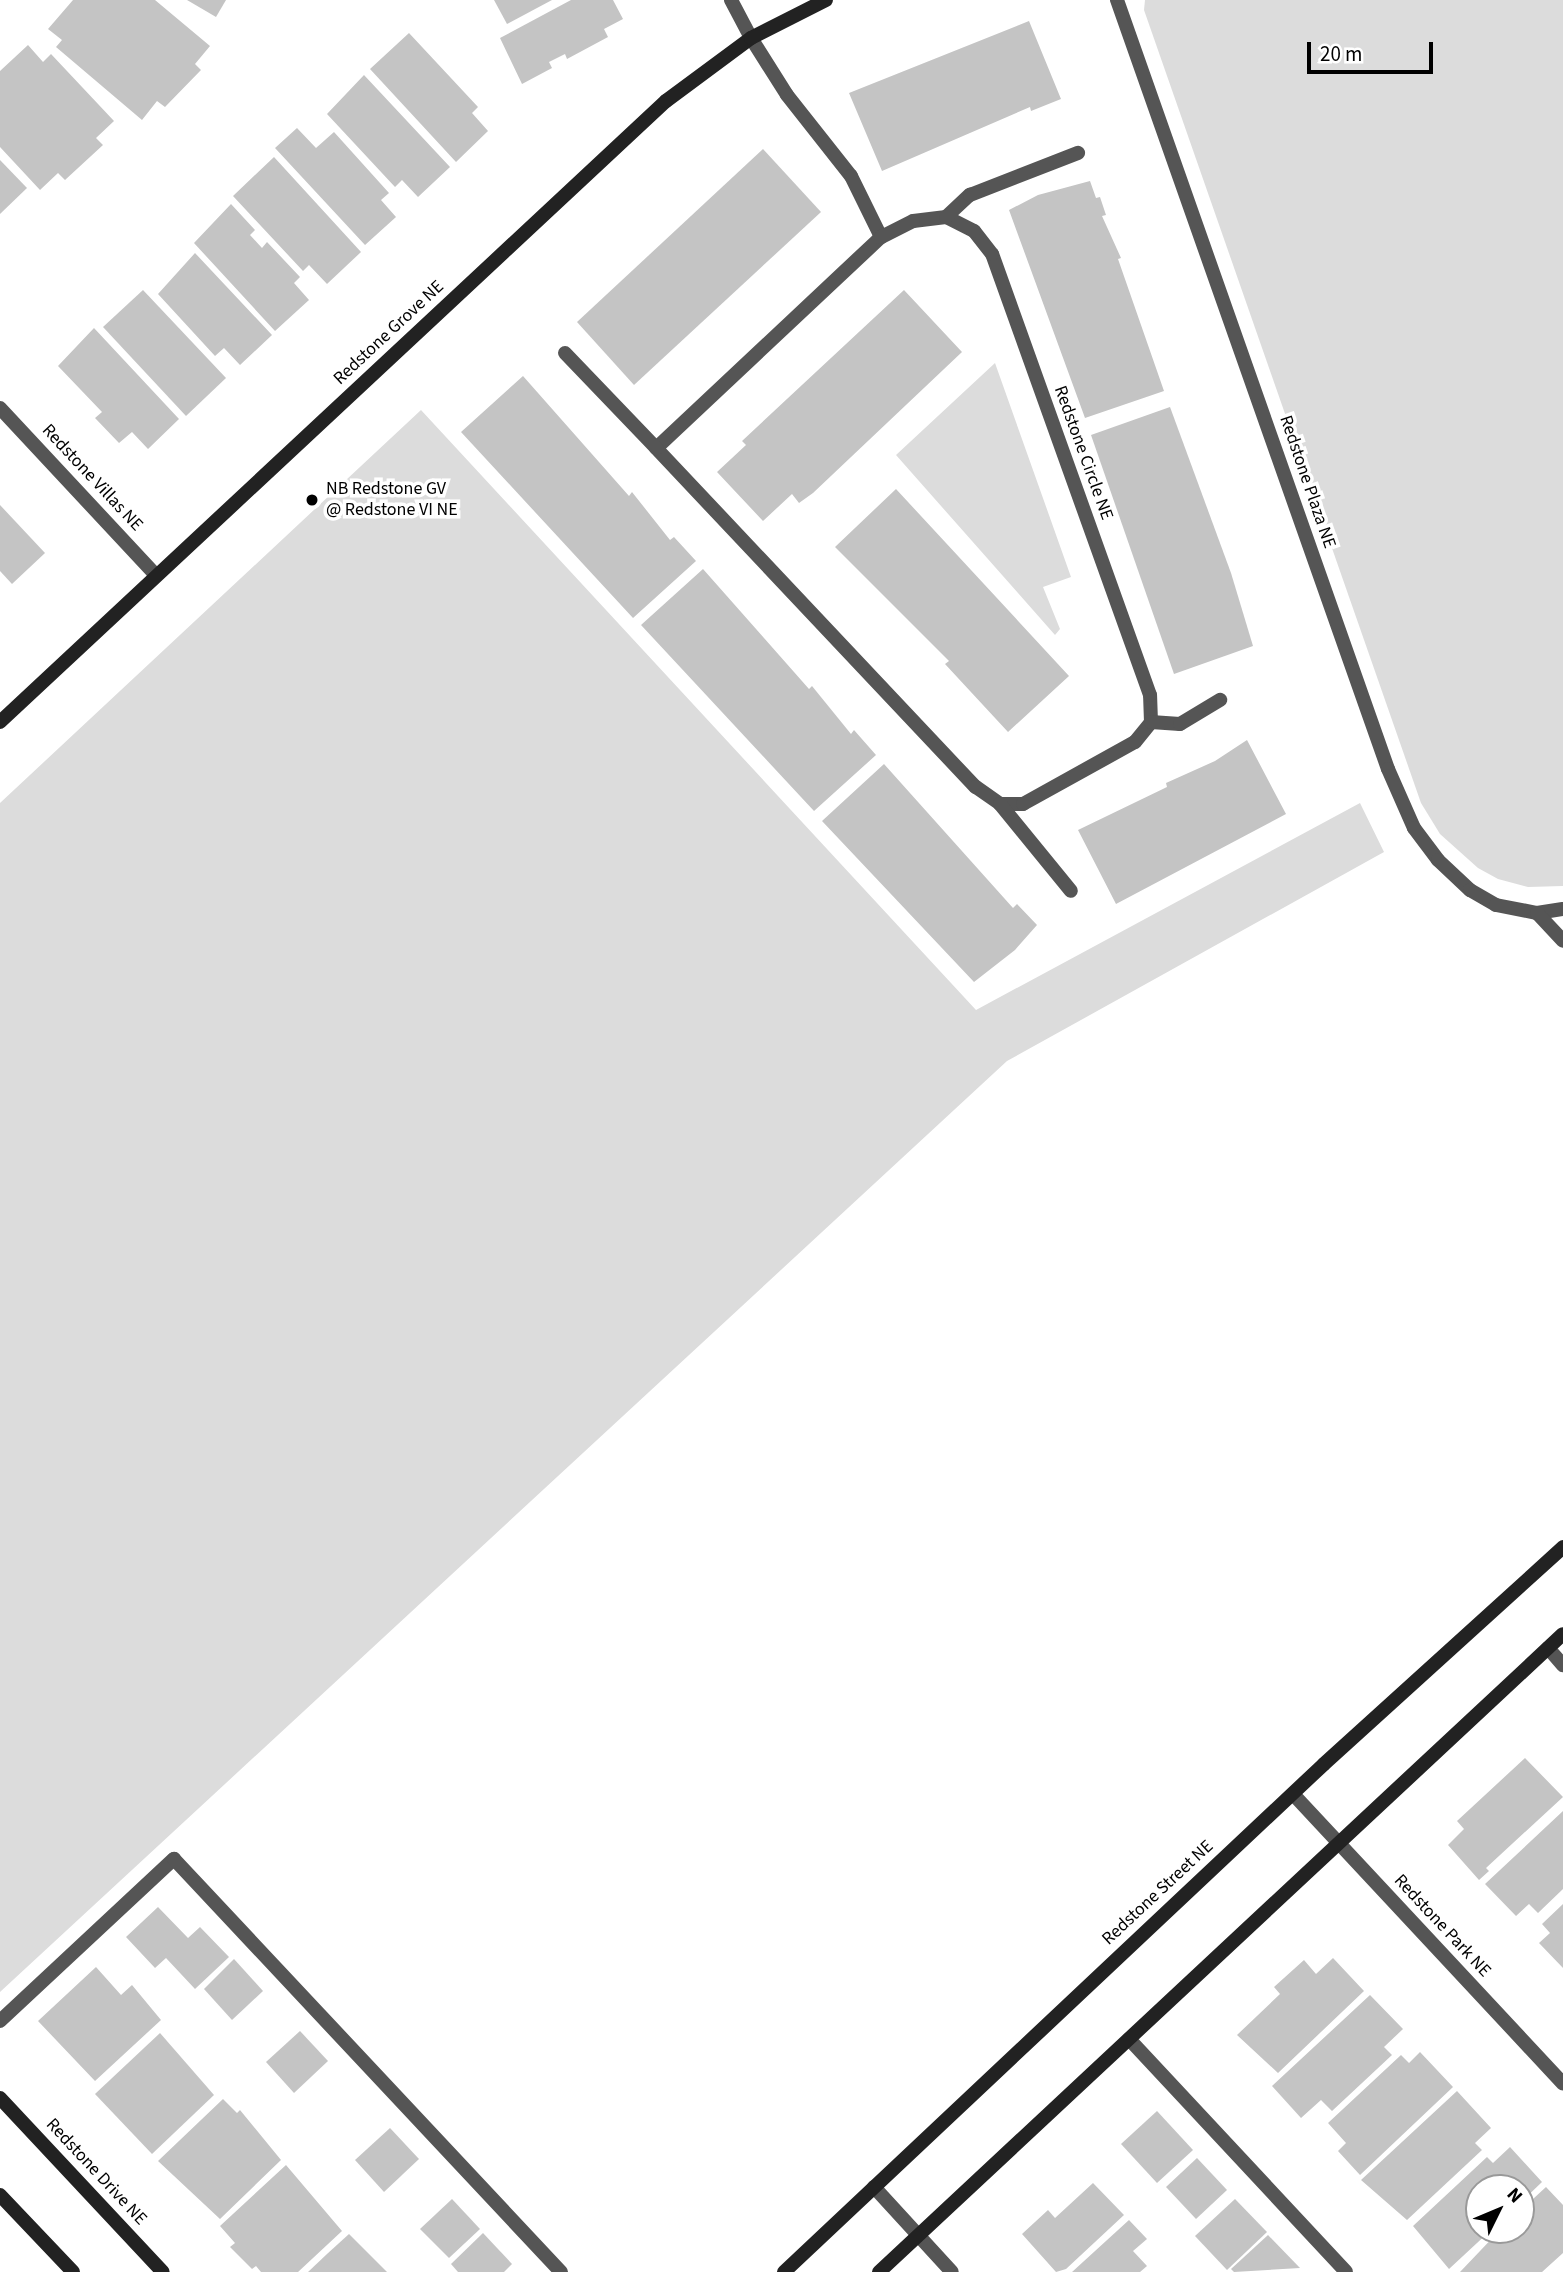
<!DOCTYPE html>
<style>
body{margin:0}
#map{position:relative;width:1563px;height:2272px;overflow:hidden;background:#fff;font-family:"Source Sans 3",sans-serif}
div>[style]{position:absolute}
.green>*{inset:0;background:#dcdcdc}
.building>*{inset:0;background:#c4c4c4}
.lane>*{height:14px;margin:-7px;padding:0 7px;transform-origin:7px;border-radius:7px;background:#555}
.street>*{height:14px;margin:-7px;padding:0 7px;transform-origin:7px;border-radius:7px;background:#555}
.secondary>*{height:14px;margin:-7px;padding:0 7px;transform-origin:7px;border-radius:7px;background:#222}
.dots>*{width:19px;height:19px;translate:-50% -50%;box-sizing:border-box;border:4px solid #fff;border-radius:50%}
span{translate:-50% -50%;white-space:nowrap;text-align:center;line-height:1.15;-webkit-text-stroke:7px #fff;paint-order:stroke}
.street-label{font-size:18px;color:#000}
.poi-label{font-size:18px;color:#000}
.left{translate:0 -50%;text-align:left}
.north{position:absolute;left:1465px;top:2174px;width:70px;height:70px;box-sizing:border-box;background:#fff;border:2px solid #999;border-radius:50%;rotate:47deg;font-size:19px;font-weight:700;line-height:28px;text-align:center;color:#000}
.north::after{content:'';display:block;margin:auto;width:24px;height:32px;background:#000;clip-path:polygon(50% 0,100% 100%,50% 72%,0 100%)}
.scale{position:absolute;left:1307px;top:42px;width:126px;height:32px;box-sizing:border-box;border:4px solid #000;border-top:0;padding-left:9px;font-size:21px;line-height:24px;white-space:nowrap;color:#000;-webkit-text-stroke:5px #fff;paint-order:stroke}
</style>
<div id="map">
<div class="green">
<i style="clip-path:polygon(1145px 0,1563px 0,1563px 886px,1528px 887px,1498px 879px,1478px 868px,1440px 834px,1421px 803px,1144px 10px)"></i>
<i style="clip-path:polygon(995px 363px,1071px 577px,1043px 587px,1060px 629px,1055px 635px,896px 455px)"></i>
<i style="clip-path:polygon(421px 410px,976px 1010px,1360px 803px,1384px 852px,1007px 1061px,0 1992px,0 803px)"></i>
</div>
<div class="building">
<i style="clip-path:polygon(73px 0,155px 0,210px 46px,195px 64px,201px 70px,165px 107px,157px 101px,142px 120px,56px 47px,62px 40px,48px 29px)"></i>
<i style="clip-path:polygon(187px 0,226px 0,216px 17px)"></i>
<i style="clip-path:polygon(494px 0,552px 0,507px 24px)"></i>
<i style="clip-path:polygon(571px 0,613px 0,623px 19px,604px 29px,608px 37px,567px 59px,565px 54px,549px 62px,552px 68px,522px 84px,500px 38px)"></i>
<i style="clip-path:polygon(1029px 21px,1061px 99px,1031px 111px,1030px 107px,882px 171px,849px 93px)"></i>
<i style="clip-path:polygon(409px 33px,478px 107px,472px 113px,488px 131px,456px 162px,370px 69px)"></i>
<i style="clip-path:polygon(28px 45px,43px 62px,51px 54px,114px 121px,96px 138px,103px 145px,65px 180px,58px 173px,40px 190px,0 147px,0 71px)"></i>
<i style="clip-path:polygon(364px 75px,450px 167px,418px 197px,402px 180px,395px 187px,327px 114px)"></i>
<i style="clip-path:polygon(297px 128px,316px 148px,334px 132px,389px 193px,381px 200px,396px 217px,365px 245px,275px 148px)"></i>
<i style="clip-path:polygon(763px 149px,821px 212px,634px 385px,577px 322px)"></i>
<i style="clip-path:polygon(274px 157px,361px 252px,327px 284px,309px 265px,303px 271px,233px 196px)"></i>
<i style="clip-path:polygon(0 160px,27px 188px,0 214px)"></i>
<i style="clip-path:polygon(1090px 181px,1096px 198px,1100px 197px,1106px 215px,1102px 216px,1121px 258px,1118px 259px,1164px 391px,1085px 418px,1009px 210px,1038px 195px)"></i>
<i style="clip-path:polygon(231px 204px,255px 230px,250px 235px,262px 248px,267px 242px,300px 277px,294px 283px,309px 300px,275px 331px,194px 243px)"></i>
<i style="clip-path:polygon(195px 253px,272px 335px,240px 365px,224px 348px,215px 356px,158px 294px)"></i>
<i style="clip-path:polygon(143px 290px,226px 378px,186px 416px,103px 327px)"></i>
<i style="clip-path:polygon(904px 290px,962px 352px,813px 493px,799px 503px,792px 494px,763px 521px,717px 472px,746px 445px,742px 441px)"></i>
<i style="clip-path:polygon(94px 328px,179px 419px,148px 449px,132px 432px,119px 443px,95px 418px,102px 412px,58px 366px)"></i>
<i style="clip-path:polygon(523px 376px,629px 496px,632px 492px,670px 540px,674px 537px,696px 561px,633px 618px,461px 432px)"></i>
<i style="clip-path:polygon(1170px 407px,1231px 573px,1253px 646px,1174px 674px,1091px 435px)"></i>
<i style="clip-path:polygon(896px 489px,1069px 676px,1008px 732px,945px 664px,949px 661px,835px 547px)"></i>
<i style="clip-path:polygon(0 505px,45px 553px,12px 584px,0 571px)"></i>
<i style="clip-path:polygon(703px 569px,809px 689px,812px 686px,851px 734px,854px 730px,876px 755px,814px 811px,641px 625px)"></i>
<i style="clip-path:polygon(1247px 740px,1286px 814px,1116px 904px,1078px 830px,1167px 787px,1166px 783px,1215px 761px)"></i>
<i style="clip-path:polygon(884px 764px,1013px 908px,1017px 904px,1037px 925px,1015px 950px,974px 982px,822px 821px)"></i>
<i style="clip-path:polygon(1525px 1758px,1563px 1797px,1486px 1868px,1489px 1871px,1479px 1880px,1448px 1845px,1464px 1829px,1457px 1821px)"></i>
<i style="clip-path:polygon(1563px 1811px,1563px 1889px,1538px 1913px,1529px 1904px,1516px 1916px,1485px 1884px)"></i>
<i style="clip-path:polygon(1563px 1904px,1563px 1968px,1539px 1943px,1550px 1933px,1542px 1924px)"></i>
<i style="clip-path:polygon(158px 1907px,188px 1938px,200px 1927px,229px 1957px,195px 1989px,166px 1958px,155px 1968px,126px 1937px)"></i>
<i style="clip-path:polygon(1333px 1958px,1364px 1991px,1278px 2073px,1237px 2035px,1280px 1994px,1274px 1987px,1304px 1960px,1316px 1974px)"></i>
<i style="clip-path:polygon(234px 1959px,263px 1991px,232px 2020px,204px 1989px)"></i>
<i style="clip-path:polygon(96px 1967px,121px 1995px,132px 1985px,161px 2020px,95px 2081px,38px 2021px)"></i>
<i style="clip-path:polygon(1370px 1995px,1403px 2029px,1384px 2047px,1392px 2055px,1332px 2111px,1321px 2100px,1301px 2118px,1272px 2086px)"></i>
<i style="clip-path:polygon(300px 2031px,328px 2061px,294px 2093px,266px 2062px)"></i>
<i style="clip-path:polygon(160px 2033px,214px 2095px,152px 2154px,95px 2094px)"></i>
<i style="clip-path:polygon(1420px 2052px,1453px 2087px,1360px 2175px,1338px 2151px,1346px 2143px,1328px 2123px,1401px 2055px,1409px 2063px)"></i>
<i style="clip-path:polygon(1457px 2091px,1491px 2128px,1475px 2143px,1482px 2150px,1407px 2220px,1361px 2180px)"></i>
<i style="clip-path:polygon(223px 2099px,237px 2113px,240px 2110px,281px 2160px,220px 2219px,158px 2161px)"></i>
<i style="clip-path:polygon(1157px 2111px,1193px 2150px,1157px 2183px,1121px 2144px)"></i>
<i style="clip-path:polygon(390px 2128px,419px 2159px,384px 2192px,355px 2160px)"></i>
<i style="clip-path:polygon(1510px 2147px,1542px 2182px,1521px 2202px,1521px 2188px,1479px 2188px,1479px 2230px,1491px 2230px,1449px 2269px,1413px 2226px,1487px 2157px,1493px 2163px)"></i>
<i style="clip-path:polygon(1197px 2158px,1227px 2190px,1196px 2219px,1166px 2187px)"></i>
<i style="clip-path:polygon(286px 2165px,342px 2231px,298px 2272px,261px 2272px,256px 2266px,252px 2269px,230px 2247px,235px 2243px,220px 2226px)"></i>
<i style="clip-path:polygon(1093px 2183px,1124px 2215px,1066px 2269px,1056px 2272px,1022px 2234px,1048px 2210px,1055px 2218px)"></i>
<i style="clip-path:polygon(1546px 2187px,1563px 2205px,1563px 2253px,1542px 2272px,1460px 2272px,1500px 2230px,1521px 2230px,1521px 2210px)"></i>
<i style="clip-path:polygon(452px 2199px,480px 2229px,449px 2258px,420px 2229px)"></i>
<i style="clip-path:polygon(1235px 2199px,1267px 2232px,1227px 2270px,1195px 2236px)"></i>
<i style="clip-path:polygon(1129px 2220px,1147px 2239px,1133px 2251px,1147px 2266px,1140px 2272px,1072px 2272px)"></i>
<i style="clip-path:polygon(483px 2233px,512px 2264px,504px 2272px,458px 2272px,451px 2264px)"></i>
<i style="clip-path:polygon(349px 2234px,387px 2272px,308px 2272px,327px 2254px)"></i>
<i style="clip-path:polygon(1268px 2235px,1300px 2268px,1234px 2272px,1231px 2269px)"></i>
</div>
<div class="lane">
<i style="left:751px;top:38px;width:67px;rotate:57.7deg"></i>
<i style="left:787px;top:95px;width:103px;rotate:51.7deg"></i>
<i style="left:851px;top:176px;width:68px;rotate:63.8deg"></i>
<i style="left:881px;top:237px;width:308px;rotate:136.8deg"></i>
<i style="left:656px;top:448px;width:466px;rotate:46.7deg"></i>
<i style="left:976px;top:787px;width:29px;rotate:35deg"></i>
<i style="left:1000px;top:804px;width:23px"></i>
<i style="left:1023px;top:804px;width:128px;rotate:-29deg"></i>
<i style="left:1135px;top:742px;width:26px;rotate:-51deg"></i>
<i style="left:1151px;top:722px;width:27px;rotate:-92deg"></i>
<i style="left:1150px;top:695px;width:468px;rotate:-109.7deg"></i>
<i style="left:992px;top:254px;width:29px;rotate:-128deg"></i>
<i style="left:974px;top:231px;width:31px;rotate:-153deg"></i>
<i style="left:946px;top:217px;width:33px;rotate:173deg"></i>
<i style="left:913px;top:221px;width:36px;rotate:153deg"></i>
<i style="left:946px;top:217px;width:33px;rotate:-43deg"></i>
<i style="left:970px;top:195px;width:116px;rotate:-21.3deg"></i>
<i style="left:565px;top:353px;width:132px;rotate:46.2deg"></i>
<i style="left:1151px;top:722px;width:29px;rotate:4deg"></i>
<i style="left:1180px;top:724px;width:47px;rotate:-31deg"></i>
<i style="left:1000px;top:804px;width:112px;rotate:50.8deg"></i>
<i style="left:1548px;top:1648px;width:23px;rotate:49deg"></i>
<i style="left:0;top:2021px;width:238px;rotate:-43deg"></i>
<i style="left:174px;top:1859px;width:566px;rotate:46.86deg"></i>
<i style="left:1129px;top:2039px;width:318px;rotate:47deg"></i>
</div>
<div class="street">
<i style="left:731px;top:0;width:43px;rotate:62.2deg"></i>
<i style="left:1117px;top:0;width:815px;rotate:70.59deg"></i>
<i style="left:1388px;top:769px;width:64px;rotate:66.2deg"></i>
<i style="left:1414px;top:828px;width:40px;rotate:53deg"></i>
<i style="left:1438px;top:860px;width:44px;rotate:43.2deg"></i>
<i style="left:1470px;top:890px;width:30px;rotate:30deg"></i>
<i style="left:1496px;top:905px;width:42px;rotate:11deg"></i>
<i style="left:1537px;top:913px;width:26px;rotate:-9deg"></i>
<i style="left:0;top:408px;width:229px;rotate:47deg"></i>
<i style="left:1537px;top:913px;width:38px;rotate:47deg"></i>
<i style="left:1293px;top:1794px;width:396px;rotate:47deg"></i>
<i style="left:874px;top:2187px;width:115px;rotate:47.5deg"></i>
</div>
<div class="secondary">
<i style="left:0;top:722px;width:911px;rotate:-43deg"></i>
<i style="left:666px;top:101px;width:106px;rotate:-36.5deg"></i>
<i style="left:751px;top:38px;width:84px;rotate:-26.9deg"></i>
<i style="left:0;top:2098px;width:238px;rotate:46.9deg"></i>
<i style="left:0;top:2195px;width:106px;rotate:46.5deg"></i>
<i style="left:784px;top:2272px;width:741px;rotate:-43.25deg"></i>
<i style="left:1324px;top:1764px;width:323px;rotate:-42.2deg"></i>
<i style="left:879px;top:2272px;width:935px;rotate:-43.01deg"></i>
</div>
<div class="dots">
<i style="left:312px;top:500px;background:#000"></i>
</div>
<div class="street-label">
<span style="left:389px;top:333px;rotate:-43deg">Redstone Grove NE</span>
<span style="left:1083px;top:453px;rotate:70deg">Redstone Circle NE</span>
<span style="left:92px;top:478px;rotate:47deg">Redstone Villas NE</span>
<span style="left:1307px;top:482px;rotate:71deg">Redstone Plaza NE</span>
<span style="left:1158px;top:1893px;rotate:-43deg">Redstone Street NE</span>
<span style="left:1442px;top:1926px;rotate:47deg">Redstone Park NE</span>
<span style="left:96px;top:2172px;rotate:47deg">Redstone Drive NE</span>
</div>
<div class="poi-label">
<span class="left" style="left:326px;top:500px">NB Redstone GV<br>@ Redstone VI NE</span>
</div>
<div class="north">N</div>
<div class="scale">20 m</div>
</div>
